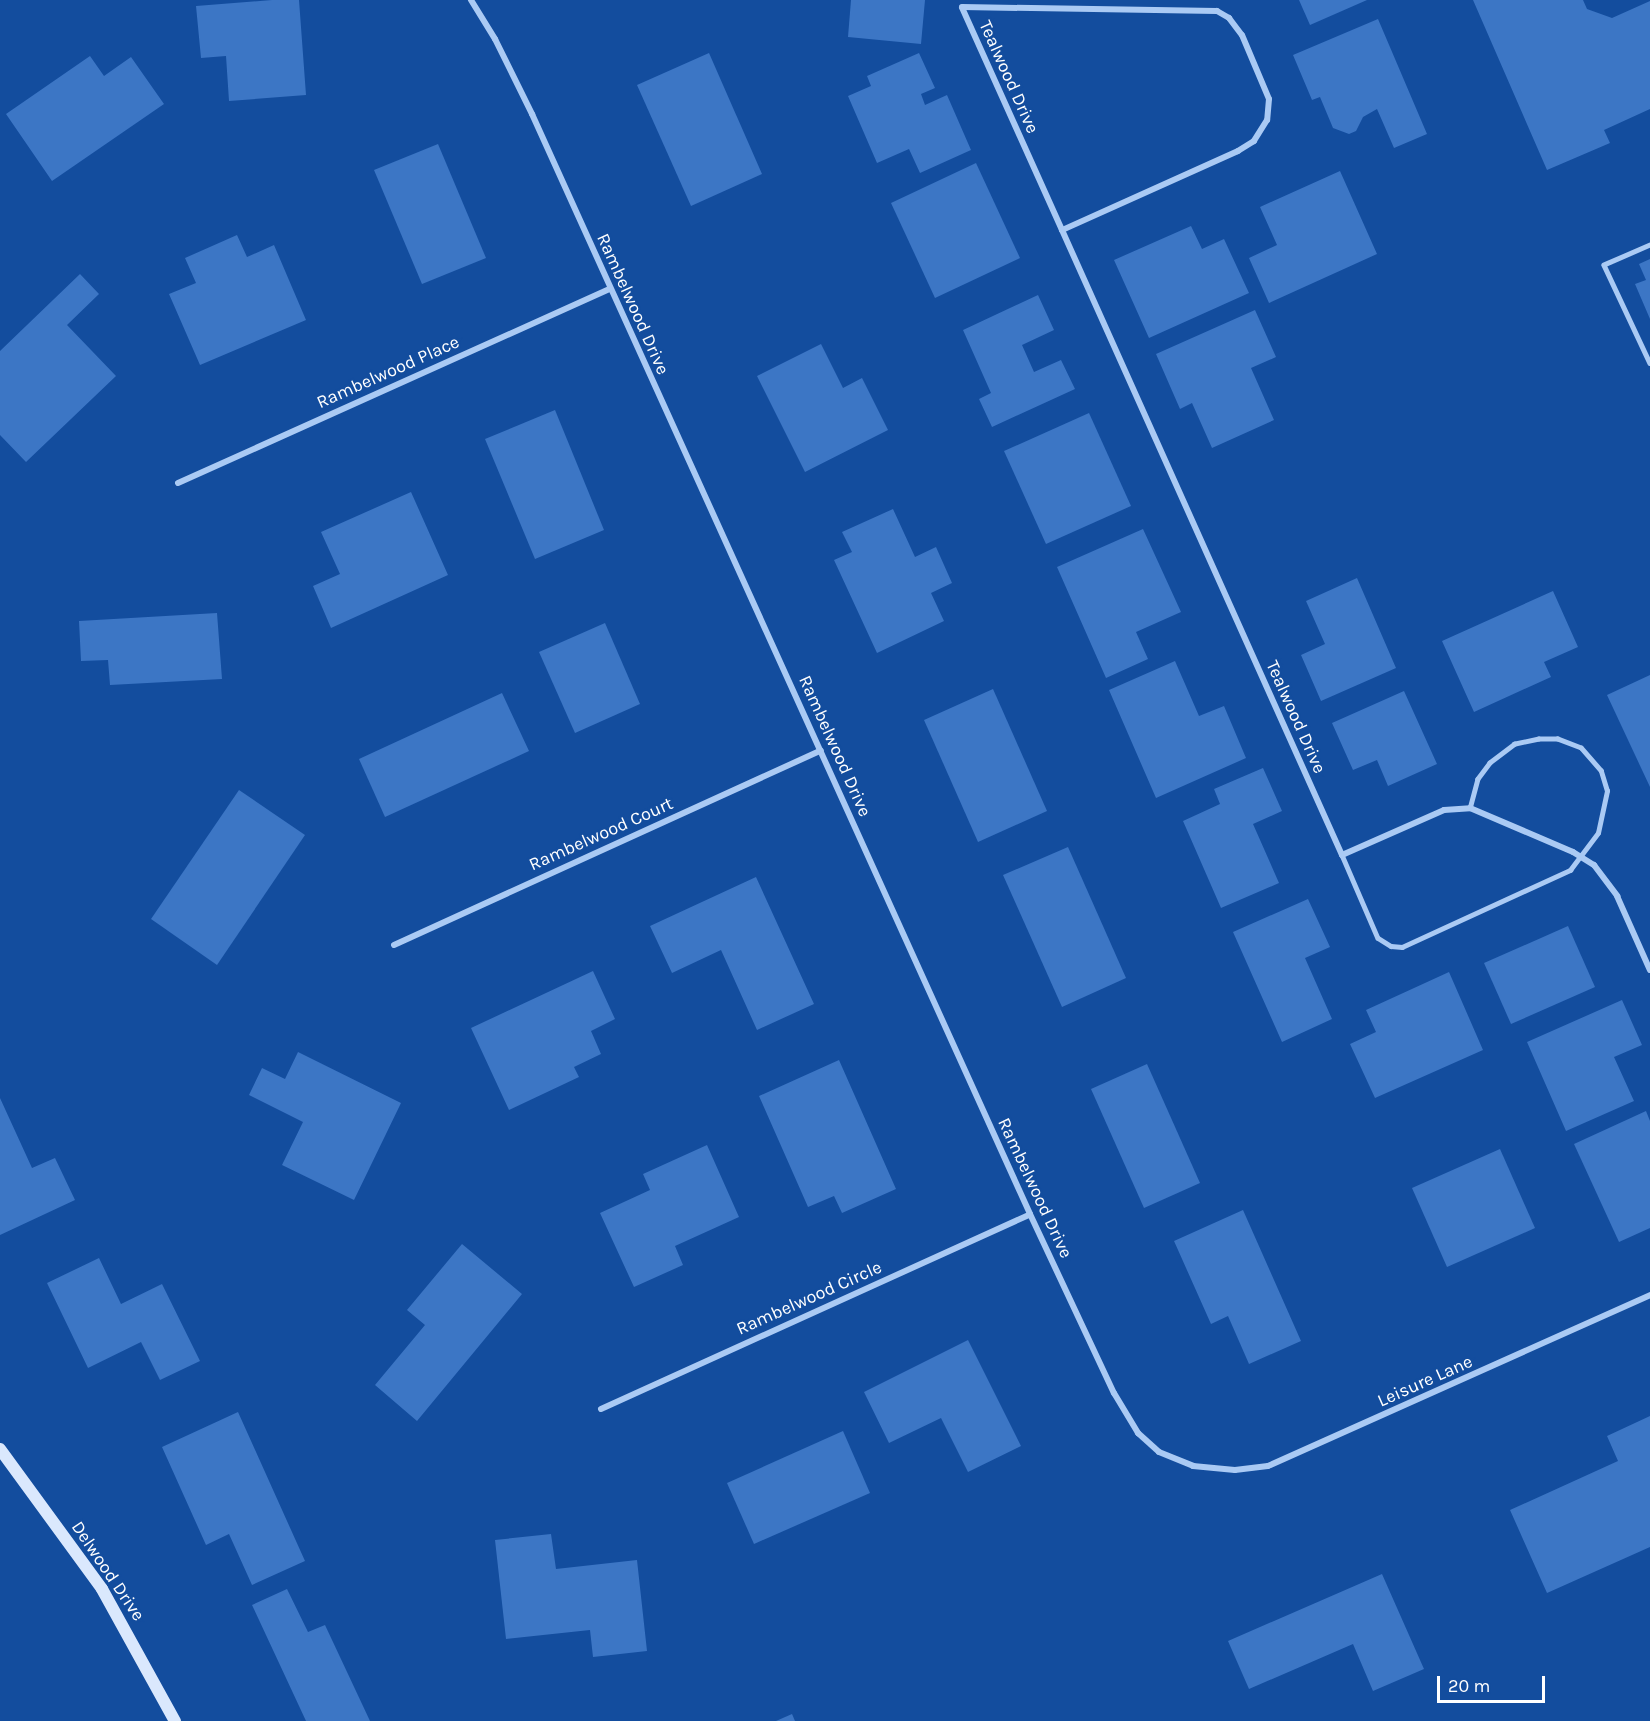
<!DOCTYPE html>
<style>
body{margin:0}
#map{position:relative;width:1650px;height:1721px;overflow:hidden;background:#134d9e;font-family:Karla,sans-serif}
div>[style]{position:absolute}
.building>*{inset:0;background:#3c76c5}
.lane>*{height:4.5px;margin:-2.25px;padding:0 2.25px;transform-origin:2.25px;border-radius:2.25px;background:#aacaf4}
.street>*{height:6px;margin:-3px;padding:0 3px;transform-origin:3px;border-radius:3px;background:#aacaf4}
.secondary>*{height:12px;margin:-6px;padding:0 6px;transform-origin:6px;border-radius:6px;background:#dae8fd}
span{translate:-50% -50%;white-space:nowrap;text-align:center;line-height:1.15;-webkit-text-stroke:4.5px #134d9e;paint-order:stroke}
.street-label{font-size:18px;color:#fff}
.scale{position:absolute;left:1437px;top:1676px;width:108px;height:27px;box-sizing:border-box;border:3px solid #fff;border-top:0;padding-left:8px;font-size:18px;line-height:21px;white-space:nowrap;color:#fff;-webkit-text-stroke:4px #134d9e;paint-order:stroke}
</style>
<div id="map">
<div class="building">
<i style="clip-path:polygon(272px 0,299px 0,306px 95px,229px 101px,226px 56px,201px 58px,196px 6px)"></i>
<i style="clip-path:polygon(851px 0,925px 0,921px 44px,848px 37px)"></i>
<i style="clip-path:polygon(1299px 0,1367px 0,1310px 25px)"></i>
<i style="clip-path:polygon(1473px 0,1583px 0,1587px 9px,1612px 18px,1650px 1px,1650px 109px,1604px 130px,1610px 143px,1547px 170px)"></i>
<i style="clip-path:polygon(1378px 19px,1427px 134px,1394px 148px,1377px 109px,1363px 117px,1356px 131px,1349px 134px,1333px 128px,1320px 97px,1312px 100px,1293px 55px)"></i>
<i style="clip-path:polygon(709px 53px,762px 174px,691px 206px,637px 85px)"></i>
<i style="clip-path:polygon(919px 53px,935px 88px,921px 94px,925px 105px,947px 95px,971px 150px,920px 173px,909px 149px,877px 163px,848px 96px,871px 86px,867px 76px)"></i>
<i style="clip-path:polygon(90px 56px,104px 76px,131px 57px,164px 104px,52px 181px,6px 114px)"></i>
<i style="clip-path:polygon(438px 144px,486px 258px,422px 284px,374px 170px)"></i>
<i style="clip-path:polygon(976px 163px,1020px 258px,935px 298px,891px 203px)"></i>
<i style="clip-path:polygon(1340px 171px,1377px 254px,1269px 303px,1249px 258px,1277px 245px,1260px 207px)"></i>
<i style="clip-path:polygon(1191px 226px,1202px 249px,1224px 239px,1249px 293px,1149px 338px,1114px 260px)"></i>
<i style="clip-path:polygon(237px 235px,247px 257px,274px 245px,306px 320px,200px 365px,169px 294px,196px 283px,185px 258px)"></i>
<i style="clip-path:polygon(1650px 259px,1650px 319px,1635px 284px,1646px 280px,1639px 264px)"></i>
<i style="clip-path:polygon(80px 274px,99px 294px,67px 325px,116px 376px,26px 462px,0 435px,0 351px)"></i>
<i style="clip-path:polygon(1038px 295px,1054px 330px,1022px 345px,1034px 372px,1061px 360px,1075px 389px,992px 427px,979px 399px,991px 393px,963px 330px)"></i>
<i style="clip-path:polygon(1255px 310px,1276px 357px,1251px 368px,1274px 420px,1212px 448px,1192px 403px,1180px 409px,1156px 354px)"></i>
<i style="clip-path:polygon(821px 344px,843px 388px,862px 378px,888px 430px,805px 472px,757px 376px)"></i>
<i style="clip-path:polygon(555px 410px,604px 530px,535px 559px,485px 439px)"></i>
<i style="clip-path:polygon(1089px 413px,1131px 506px,1046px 544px,1004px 451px)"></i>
<i style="clip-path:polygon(411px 492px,448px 575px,331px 628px,313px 586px,340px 574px,321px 532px)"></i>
<i style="clip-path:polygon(893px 509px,915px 557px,936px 547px,952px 583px,931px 593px,944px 621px,877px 653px,834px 560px,852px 552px,842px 532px)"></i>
<i style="clip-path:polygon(1143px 529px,1181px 612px,1136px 632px,1148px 659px,1106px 678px,1057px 567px)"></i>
<i style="clip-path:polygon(1357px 578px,1396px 668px,1321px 701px,1301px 655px,1325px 644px,1306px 601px)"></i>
<i style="clip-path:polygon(1553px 591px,1578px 647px,1544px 662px,1551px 677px,1474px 712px,1442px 641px)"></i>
<i style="clip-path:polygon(217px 613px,222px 679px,110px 685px,108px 660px,81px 661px,79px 621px)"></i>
<i style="clip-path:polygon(605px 623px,640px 704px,575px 733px,539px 652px)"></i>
<i style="clip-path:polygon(1175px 661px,1199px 716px,1224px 706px,1246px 758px,1156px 798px,1109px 690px)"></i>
<i style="clip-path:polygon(1650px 675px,1650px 787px,1607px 695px)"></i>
<i style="clip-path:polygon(993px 689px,1047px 811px,978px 842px,924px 720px)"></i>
<i style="clip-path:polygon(1404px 691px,1437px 764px,1388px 786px,1377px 760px,1353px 770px,1332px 723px)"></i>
<i style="clip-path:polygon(502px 693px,529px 751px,385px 817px,359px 759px)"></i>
<i style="clip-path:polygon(1263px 768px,1282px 811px,1253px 824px,1279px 883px,1221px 908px,1183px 821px,1220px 804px,1214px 789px)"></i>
<i style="clip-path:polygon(239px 790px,305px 835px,217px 965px,151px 919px)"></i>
<i style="clip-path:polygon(1068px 847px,1126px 978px,1062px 1007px,1003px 875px)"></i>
<i style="clip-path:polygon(756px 877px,814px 1004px,757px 1030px,721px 950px,672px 973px,650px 926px)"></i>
<i style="clip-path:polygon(1308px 899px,1330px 947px,1305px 958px,1332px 1019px,1282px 1042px,1233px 932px)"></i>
<i style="clip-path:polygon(1568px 926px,1595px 987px,1511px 1024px,1484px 963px)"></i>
<i style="clip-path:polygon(593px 971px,615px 1019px,591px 1031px,601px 1054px,574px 1067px,579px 1077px,509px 1110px,471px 1028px)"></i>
<i style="clip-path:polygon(1449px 972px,1483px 1050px,1375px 1098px,1350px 1044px,1376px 1032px,1366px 1010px)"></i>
<i style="clip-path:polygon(1622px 1000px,1642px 1045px,1614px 1057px,1634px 1101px,1566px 1131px,1527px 1042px)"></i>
<i style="clip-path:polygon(298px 1052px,401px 1103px,354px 1200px,282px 1165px,303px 1122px,249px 1095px,262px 1068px,285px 1079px)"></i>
<i style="clip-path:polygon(839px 1060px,896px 1189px,842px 1213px,834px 1196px,808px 1207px,759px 1096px)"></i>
<i style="clip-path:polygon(1147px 1064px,1200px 1183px,1144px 1208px,1091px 1089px)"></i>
<i style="clip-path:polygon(0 1098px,32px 1168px,55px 1158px,75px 1200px,0 1235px)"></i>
<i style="clip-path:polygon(1646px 1111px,1650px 1121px,1650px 1228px,1619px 1242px,1574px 1144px)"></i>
<i style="clip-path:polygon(707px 1145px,739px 1217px,675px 1246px,683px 1265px,634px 1287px,600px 1213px,650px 1190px,643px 1174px)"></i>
<i style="clip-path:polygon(1500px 1149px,1535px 1228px,1447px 1267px,1412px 1188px)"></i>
<i style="clip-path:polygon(1243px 1210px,1301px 1341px,1249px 1364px,1228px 1316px,1211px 1324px,1174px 1241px)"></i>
<i style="clip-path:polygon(462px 1244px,522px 1294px,417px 1421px,375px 1385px,425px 1325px,407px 1310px)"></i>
<i style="clip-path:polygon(99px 1258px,121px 1304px,162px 1284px,200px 1361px,160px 1380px,141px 1342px,88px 1368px,47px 1283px)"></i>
<i style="clip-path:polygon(968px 1340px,1021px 1446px,968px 1472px,941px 1418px,889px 1443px,864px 1392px)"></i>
<i style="clip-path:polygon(238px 1412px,305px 1561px,252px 1585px,229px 1534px,206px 1545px,162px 1447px)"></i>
<i style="clip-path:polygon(1650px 1416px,1650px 1547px,1547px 1593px,1510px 1510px,1618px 1461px,1607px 1436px)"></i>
<i style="clip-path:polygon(843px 1431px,870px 1493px,754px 1544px,727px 1483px)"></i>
<i style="clip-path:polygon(551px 1534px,556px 1569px,637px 1560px,647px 1651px,593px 1657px,590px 1630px,506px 1639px,495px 1540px)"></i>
<i style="clip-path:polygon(1382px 1574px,1424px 1669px,1373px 1691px,1353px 1644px,1249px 1689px,1228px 1641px)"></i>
<i style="clip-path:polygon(287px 1589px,308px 1632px,325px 1625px,370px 1721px,306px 1721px,252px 1605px)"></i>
<i style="clip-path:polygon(792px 1714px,795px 1721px,776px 1721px)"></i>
</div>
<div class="lane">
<i style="left:1650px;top:245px;width:50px;rotate:156.5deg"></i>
<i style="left:1604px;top:265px;width:108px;rotate:64.9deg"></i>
<i style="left:1342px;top:855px;width:90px;rotate:66.6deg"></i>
<i style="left:1378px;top:938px;width:15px;rotate:32deg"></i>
<i style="left:1391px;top:946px;width:11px;rotate:5deg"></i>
<i style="left:1402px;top:947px;width:185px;rotate:-24.6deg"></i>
<i style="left:1570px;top:870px;width:46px;rotate:-52.9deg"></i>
<i style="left:1598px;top:833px;width:43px;rotate:-77.9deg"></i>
<i style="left:1607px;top:791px;width:21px;rotate:-107deg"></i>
<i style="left:1601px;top:771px;width:30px;rotate:-131deg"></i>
<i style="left:1581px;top:748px;width:25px;rotate:-159deg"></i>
<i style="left:1558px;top:739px;width:19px;rotate:180deg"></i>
<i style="left:1539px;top:739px;width:25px;rotate:168deg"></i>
<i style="left:1515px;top:744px;width:31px;rotate:143deg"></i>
<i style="left:1490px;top:763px;width:20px;rotate:127deg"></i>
<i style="left:1478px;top:779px;width:30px;rotate:105deg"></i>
</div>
<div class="street">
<i style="left:471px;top:0;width:46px;rotate:58.4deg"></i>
<i style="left:495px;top:39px;width:84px;rotate:63.7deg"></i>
<i style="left:532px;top:114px;width:1207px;rotate:65.64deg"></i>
<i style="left:1030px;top:1214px;width:198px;rotate:64.9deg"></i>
<i style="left:1114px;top:1393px;width:47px;rotate:59deg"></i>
<i style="left:1138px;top:1433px;width:28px;rotate:42deg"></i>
<i style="left:1159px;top:1452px;width:37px;rotate:22deg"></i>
<i style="left:1193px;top:1466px;width:42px;rotate:5.4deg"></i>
<i style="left:1235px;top:1470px;width:33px;rotate:-7deg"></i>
<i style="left:1268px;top:1466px;width:419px;rotate:-24.1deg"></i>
<i style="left:962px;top:7px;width:255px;rotate:0.9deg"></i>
<i style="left:1217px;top:11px;width:14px;rotate:30deg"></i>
<i style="left:1229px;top:18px;width:21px;rotate:53deg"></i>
<i style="left:1242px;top:35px;width:69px;rotate:67.1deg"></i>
<i style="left:1269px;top:99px;width:21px;rotate:95deg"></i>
<i style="left:1267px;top:120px;width:25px;rotate:122deg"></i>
<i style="left:1254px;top:141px;width:19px;rotate:148deg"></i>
<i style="left:1238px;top:151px;width:193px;rotate:155.8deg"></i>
<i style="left:1062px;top:230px;width:244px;rotate:-114.2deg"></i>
<i style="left:1062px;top:230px;width:685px;rotate:65.87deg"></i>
<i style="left:1342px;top:855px;width:111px;rotate:-23.8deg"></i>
<i style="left:1444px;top:810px;width:26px;rotate:-4deg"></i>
<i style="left:1470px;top:808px;width:112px;rotate:23.1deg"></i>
<i style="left:1573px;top:852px;width:25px;rotate:32deg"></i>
<i style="left:1594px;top:865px;width:39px;rotate:53deg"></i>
<i style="left:1617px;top:896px;width:81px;rotate:66deg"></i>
<i style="left:178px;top:483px;width:473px;rotate:-24.2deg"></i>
<i style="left:394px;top:945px;width:469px;rotate:-24.5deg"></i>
<i style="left:601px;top:1409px;width:471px;rotate:-24.4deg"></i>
</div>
<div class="secondary">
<i style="left:0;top:1449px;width:173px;rotate:53.9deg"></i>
<i style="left:102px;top:1589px;width:151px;rotate:61.1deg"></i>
</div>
<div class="street-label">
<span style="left:1009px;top:77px;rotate:66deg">Tealwood Drive</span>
<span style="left:633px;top:304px;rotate:66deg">Rambelwood Drive</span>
<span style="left:388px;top:372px;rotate:-24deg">Rambelwood Place</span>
<span style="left:1296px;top:717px;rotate:66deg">Tealwood Drive</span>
<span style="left:835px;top:746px;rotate:66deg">Rambelwood Drive</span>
<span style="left:601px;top:834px;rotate:-24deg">Rambelwood Court</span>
<span style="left:1035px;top:1188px;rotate:65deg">Rambelwood Drive</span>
<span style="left:809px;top:1298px;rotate:-24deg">Rambelwood Circle</span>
<span style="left:1425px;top:1381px;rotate:-24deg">Leisure Lane</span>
<span style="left:108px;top:1571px;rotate:56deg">Delwood Drive</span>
</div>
<div class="scale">20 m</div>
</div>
